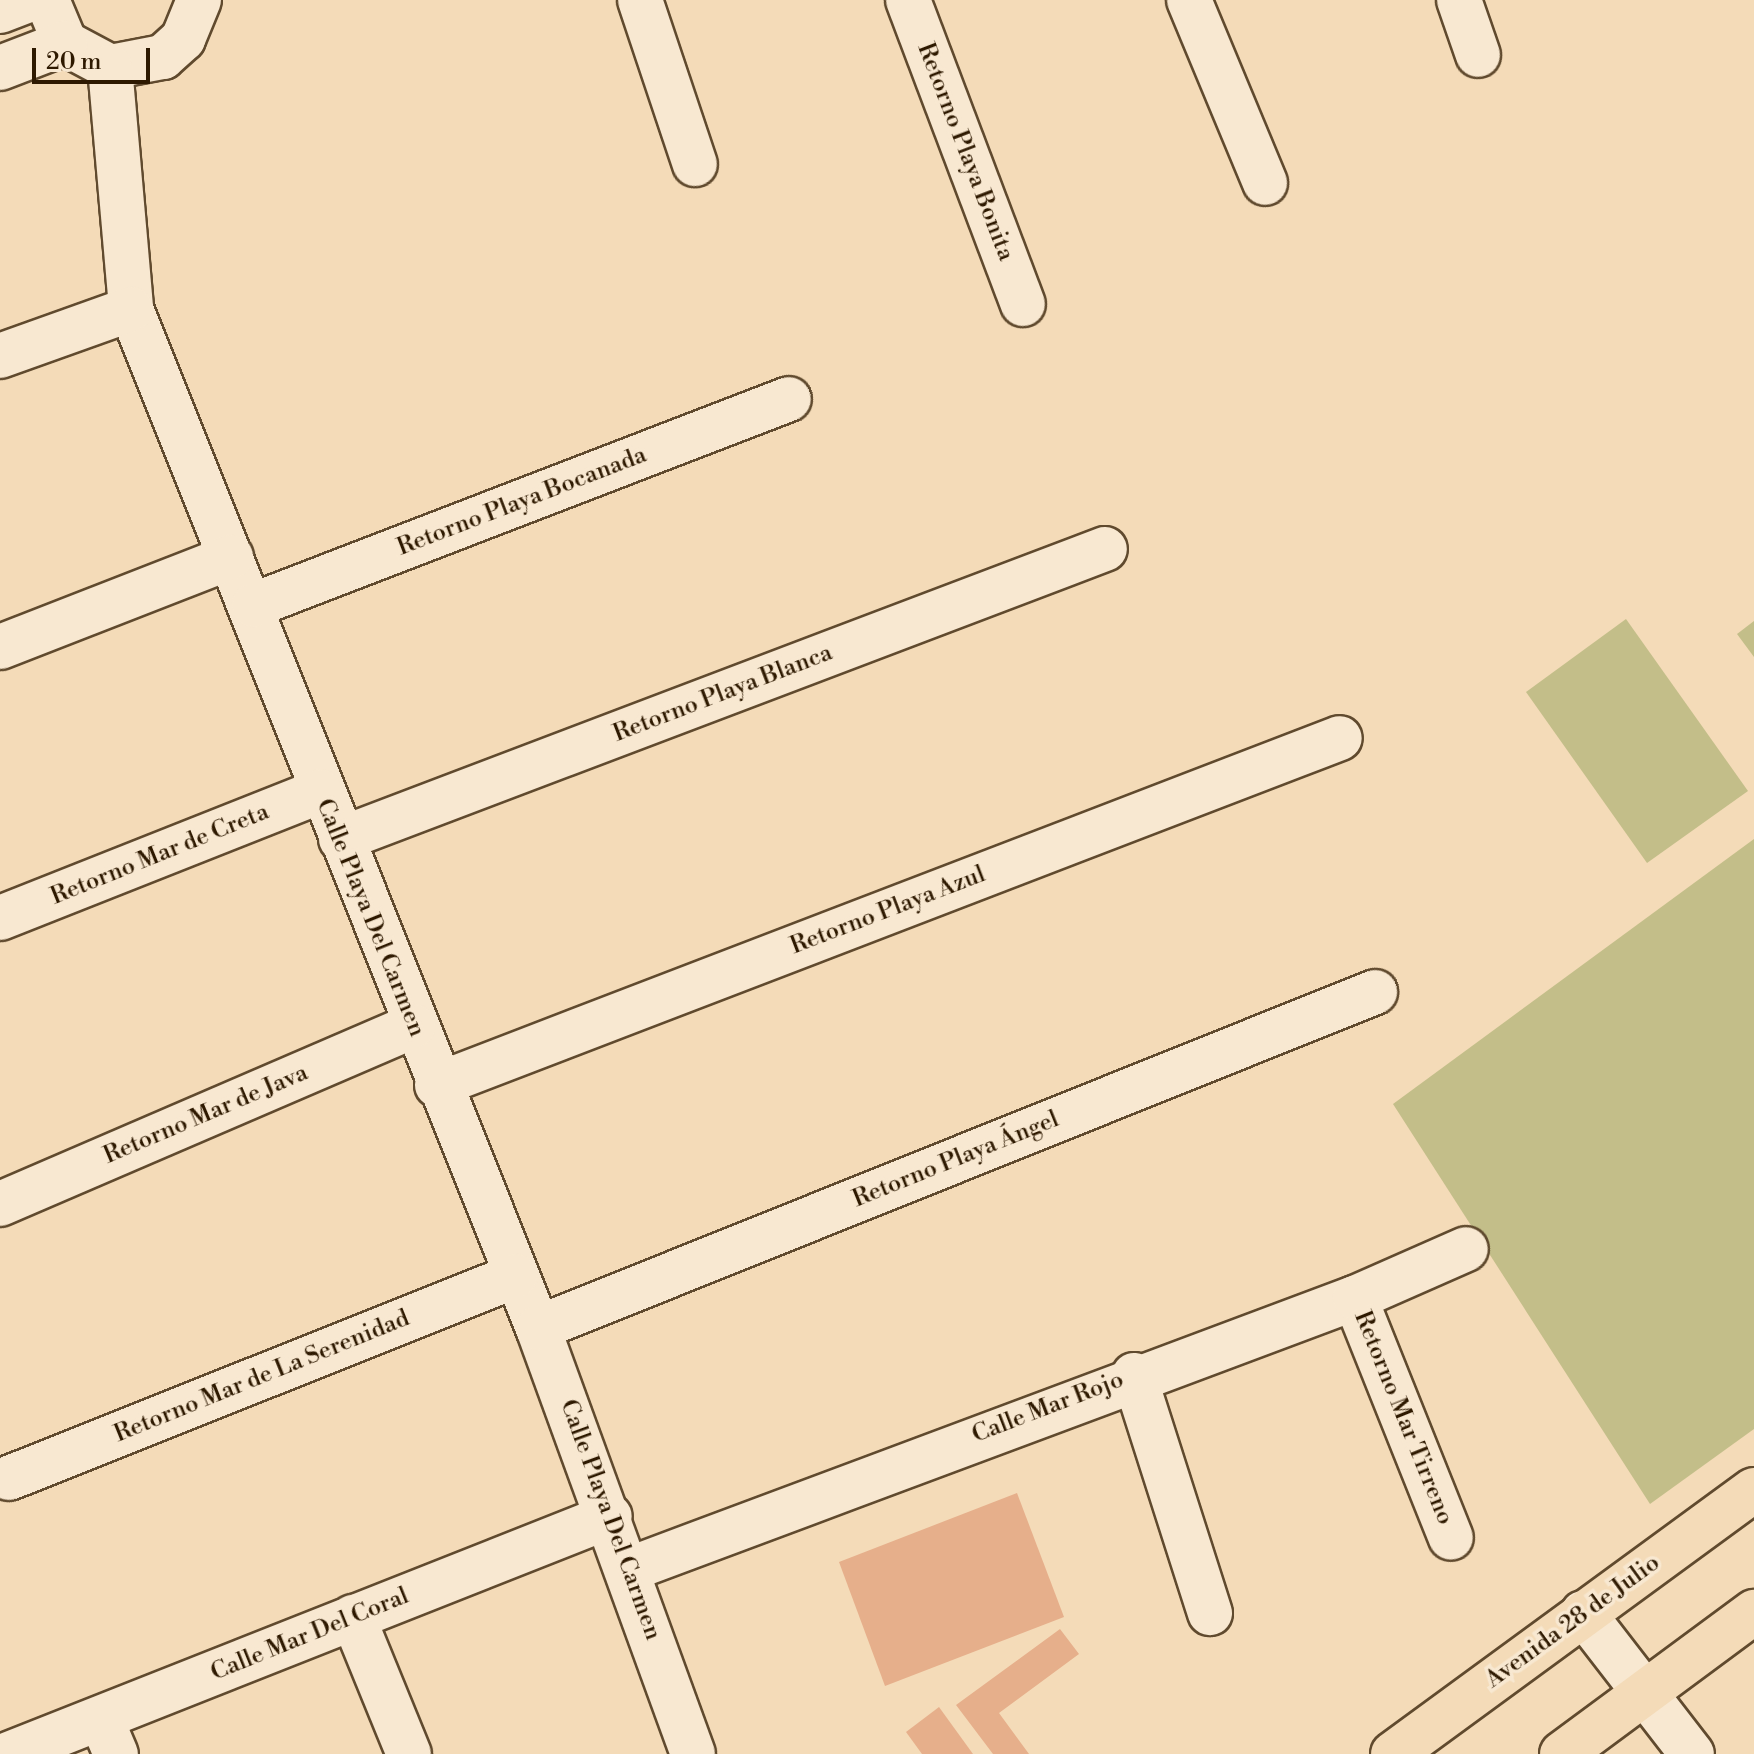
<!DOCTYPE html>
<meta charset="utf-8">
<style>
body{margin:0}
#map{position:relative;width:1754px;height:1754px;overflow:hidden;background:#f4dbb8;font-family:"Libre Bodoni",serif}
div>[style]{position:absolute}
.green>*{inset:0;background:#c3be89}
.building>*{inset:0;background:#e6af8b}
.roads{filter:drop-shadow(2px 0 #604a2e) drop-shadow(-2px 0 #604a2e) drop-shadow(0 2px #604a2e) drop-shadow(0 -2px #604a2e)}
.minor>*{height:44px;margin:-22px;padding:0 22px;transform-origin:22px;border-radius:22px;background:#f8e8d1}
.major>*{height:44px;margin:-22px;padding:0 22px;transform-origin:22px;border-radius:22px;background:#f4dbb8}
span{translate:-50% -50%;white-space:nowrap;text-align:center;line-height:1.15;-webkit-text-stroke:7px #f8e8d1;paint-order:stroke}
.street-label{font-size:24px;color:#2e1900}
.scale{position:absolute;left:32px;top:48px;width:118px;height:36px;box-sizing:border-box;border:4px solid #2e1900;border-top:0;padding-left:10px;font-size:24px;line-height:28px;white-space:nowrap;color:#2e1900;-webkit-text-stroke:6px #f8e8d1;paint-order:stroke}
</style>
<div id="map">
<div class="green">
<i style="clip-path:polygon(1626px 619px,1748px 791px,1647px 863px,1526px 692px)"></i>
<i style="clip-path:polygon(1754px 621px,1754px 657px,1737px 634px)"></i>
<i style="clip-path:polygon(1754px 839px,1754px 1429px,1650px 1504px,1393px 1104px)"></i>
</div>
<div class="building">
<i style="clip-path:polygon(1017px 1493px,1064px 1617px,885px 1686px,839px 1562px)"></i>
<i style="clip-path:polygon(1060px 1629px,1079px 1654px,999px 1713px,1029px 1754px,993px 1754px,956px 1705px)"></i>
<i style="clip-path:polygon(939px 1707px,973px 1754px,922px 1754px,906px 1732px)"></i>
</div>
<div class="roads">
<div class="minor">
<i style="left:47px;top:0;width:47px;rotate:67.3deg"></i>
<i style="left:65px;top:43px;width:51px;rotate:28.1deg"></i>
<i style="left:110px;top:67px;width:54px;rotate:-10.7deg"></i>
<i style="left:163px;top:57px;width:27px;rotate:-42deg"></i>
<i style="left:183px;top:39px;width:42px;rotate:-67.7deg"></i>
<i style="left:640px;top:0;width:173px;rotate:71.5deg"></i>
<i style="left:908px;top:0;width:325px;rotate:69.3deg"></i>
<i style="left:1189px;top:0;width:198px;rotate:67.4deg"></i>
<i style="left:1459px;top:0;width:58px;rotate:70.9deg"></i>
<i style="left:0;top:11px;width:30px;rotate:-21deg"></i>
<i style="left:110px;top:67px;width:243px;rotate:85deg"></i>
<i style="left:131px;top:309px;width:1097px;rotate:68.23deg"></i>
<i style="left:538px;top:1328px;width:453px;rotate:70deg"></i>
<i style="left:0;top:68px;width:70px;rotate:-21deg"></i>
<i style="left:0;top:356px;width:139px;rotate:-19.7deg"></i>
<i style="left:254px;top:605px;width:573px;rotate:-21.06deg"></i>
<i style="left:0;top:647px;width:248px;rotate:-21.3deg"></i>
<i style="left:341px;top:839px;width:817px;rotate:-20.79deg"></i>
<i style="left:0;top:918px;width:344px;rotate:-21.6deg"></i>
<i style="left:437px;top:1085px;width:967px;rotate:-21.02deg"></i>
<i style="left:0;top:1204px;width:450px;rotate:-23.3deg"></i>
<i style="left:1355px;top:1298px;width:258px;rotate:68.2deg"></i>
<i style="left:538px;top:1328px;width:902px;rotate:-21.87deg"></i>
<i style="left:1134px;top:1375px;width:250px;rotate:72.3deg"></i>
<i style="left:9px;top:1478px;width:545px;rotate:-21.76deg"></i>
<i style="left:630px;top:1569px;width:774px;rotate:-20.5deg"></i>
<i style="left:1355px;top:1298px;width:121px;rotate:-23.8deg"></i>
<i style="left:1583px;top:1613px;width:178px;rotate:52.3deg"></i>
<i style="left:353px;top:1617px;width:148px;rotate:67.8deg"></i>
<i style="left:101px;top:1719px;width:38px;rotate:67deg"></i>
<i style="left:9px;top:1754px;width:646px;rotate:-21.6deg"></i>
</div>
<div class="major">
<i style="left:1393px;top:1754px;width:447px;rotate:-36.2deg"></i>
<i style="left:1562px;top:1754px;width:239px;rotate:-36.5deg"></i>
</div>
</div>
<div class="street-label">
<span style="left:965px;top:152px;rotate:69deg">Retorno Playa Bonita</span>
<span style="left:522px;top:502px;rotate:-21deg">Retorno Playa Bocanada</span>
<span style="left:723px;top:694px;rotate:-21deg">Retorno Playa Blanca</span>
<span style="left:160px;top:855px;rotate:-22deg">Retorno Mar de Creta</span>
<span style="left:888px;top:911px;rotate:-21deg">Retorno Playa Azul</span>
<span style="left:370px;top:918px;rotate:68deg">Calle Playa Del Carmen</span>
<span style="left:206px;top:1115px;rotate:-23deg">Retorno Mar de Java</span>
<span style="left:956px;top:1160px;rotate:-22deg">Retorno Playa Ángel</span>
<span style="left:262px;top:1377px;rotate:-22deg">Retorno Mar de La Serenidad</span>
<span style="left:1048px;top:1408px;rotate:-21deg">Calle Mar Rojo</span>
<span style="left:1403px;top:1418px;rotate:68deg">Retorno Mar Tirreno</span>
<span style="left:610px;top:1520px;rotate:70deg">Calle Playa Del Carmen</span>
<span style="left:1573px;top:1622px;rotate:-36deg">Avenida 28 de Julio</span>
<span style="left:310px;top:1635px;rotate:-22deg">Calle Mar Del Coral</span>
</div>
<div class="scale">20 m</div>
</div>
